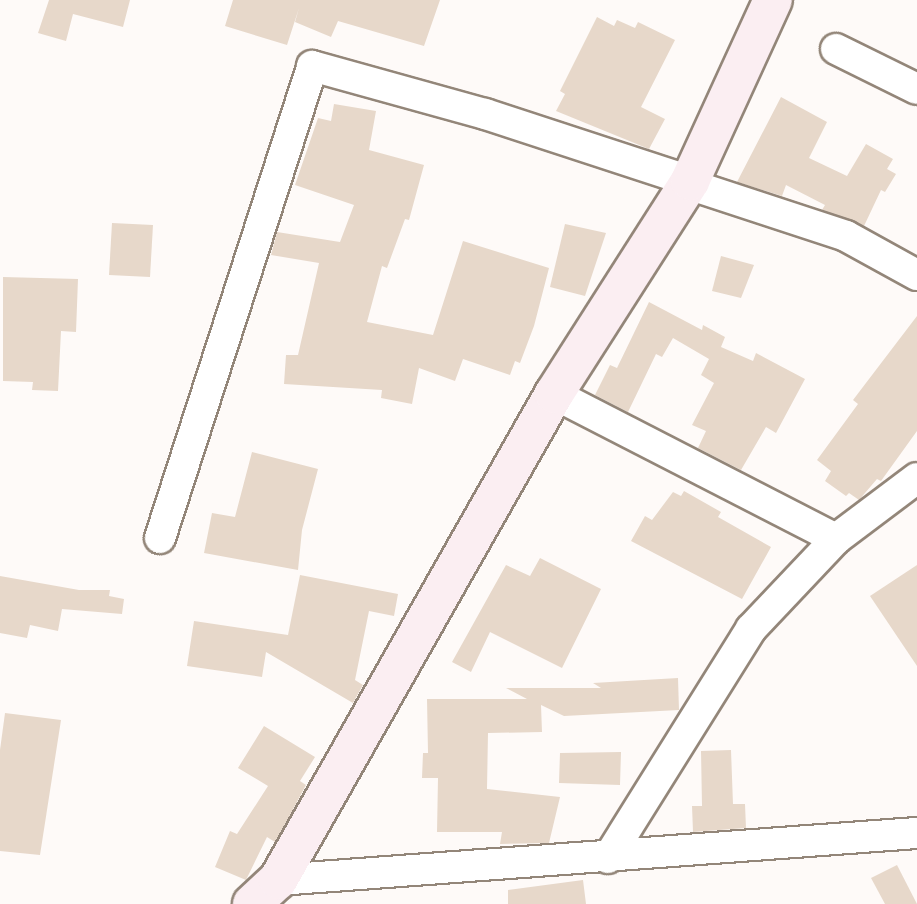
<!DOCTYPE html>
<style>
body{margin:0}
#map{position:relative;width:917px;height:904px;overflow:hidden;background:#fefaf8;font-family:Overpass,sans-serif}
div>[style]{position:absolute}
.building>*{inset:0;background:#e7d8ca}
.roads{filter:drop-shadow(2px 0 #938679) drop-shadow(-2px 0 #938679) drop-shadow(0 2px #938679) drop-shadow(0 -2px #938679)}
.street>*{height:30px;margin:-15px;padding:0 15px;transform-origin:15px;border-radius:15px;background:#fff}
.secondary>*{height:38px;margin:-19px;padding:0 19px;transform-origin:19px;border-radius:19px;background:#fbeef2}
span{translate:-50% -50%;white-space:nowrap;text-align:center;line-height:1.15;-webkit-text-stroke:7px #fff;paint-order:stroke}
</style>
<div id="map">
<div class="building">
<i style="clip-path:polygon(49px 0,130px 0,123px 27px,73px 14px,66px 41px,38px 33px)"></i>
<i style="clip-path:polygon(233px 0,440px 0,424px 46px,338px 21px,331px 37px,295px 22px,299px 8px,287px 45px,225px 26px)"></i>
<i style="clip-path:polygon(597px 17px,614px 26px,617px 20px,635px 28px,638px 22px,675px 40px,641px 107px,665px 119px,649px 149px,556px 111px,565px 94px,560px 91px)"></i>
<i style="clip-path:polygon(781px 97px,827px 122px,809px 158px,847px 176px,866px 144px,893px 159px,887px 169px,896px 174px,885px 192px,881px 190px,864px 226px,822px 210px,825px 205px,786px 185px,782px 196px,737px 182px)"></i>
<i style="clip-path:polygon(334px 104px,376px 111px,369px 150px,424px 165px,409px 220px,405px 219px,387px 268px,382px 266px,367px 322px,433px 335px,463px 241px,549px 268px,534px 326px,520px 363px,515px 361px,510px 375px,463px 359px,455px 381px,419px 368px,412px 404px,381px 398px,382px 390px,284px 384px,286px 355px,298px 355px,319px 263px,271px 255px,277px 232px,340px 242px,354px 205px,295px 185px,318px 118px,331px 121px)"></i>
<i style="clip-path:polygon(112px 223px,153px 225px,150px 277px,109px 275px)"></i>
<i style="clip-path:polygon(565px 224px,606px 233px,585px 296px,550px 287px)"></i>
<i style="clip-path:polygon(721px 256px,754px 265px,741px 298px,712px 291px)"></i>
<i style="clip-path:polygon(3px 277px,78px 279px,76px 332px,61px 331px,58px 391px,32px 390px,33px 382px,3px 381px)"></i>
<i style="clip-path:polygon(649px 302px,702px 330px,703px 325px,725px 337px,721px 347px,753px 361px,756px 353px,805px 379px,776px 433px,766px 427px,741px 470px,698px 448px,706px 431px,692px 425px,714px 383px,701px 375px,709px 359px,673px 338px,662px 357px,656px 354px,628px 412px,595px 395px,610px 365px,617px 368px)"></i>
<i style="clip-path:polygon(917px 316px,917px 431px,881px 481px,877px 479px,859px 500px,849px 493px,846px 496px,825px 481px,831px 471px,817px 460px,858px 404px,853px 400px)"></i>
<i style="clip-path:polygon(252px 452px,318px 469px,302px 530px,298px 570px,204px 553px,212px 513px,235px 517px)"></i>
<i style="clip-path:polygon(684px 491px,721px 512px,718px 517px,771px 547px,742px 599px,631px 541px,645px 516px,652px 520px,673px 492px,681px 496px)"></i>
<i style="clip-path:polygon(540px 558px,601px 589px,562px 668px,490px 632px,471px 672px,452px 662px,506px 565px,530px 576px)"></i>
<i style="clip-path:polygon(917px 565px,917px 666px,870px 596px)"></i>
<i style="clip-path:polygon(300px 575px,398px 594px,394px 616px,369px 611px,355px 680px,363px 685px,353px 703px,266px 652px,262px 677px,187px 666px,194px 621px,288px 635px)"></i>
<i style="clip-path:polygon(0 576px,79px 590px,110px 590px,109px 596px,124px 599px,122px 614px,62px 609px,58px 631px,30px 625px,27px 638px,0 633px)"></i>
<i style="clip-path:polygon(678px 678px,679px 710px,564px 716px,541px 705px,542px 732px,488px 733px,487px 789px,560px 797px,549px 843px,500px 844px,502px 832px,437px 832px,438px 778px,422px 778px,423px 753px,428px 753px,427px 699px,527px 699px,506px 688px,601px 688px,593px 683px)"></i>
<i style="clip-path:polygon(5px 713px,61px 720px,40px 855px,0 851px,0 750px)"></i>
<i style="clip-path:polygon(264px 726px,315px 757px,300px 781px,306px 785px,289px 817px,275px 842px,267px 837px,246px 880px,215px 867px,230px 831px,237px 834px,268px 786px,238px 768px)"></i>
<i style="clip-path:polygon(731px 750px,733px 804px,745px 804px,746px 828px,693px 832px,692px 806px,702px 806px,701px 751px)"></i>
<i style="clip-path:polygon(621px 752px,620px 785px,559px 783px,560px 753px)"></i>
<i style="clip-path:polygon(897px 865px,917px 904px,885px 904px,871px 878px)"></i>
<i style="clip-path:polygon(583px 880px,586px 904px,508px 904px,508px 890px)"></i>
</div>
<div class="roads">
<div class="street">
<i style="left:836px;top:49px;width:90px;rotate:26.3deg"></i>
<i style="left:688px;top:184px;width:166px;rotate:18.2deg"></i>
<i style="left:846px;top:236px;width:81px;rotate:28.8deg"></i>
<i style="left:554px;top:394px;width:317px;rotate:27.2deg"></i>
<i style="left:160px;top:538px;width:496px;rotate:-72.1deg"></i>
<i style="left:312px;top:66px;width:180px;rotate:15.5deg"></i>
<i style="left:485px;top:114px;width:216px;rotate:18.1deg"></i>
<i style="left:608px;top:858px;width:270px;rotate:-58deg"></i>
<i style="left:751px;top:629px;width:124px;rotate:-46.6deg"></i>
<i style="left:836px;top:539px;width:101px;rotate:-37deg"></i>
<i style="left:278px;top:880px;width:641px;rotate:-4.21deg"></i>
</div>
<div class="secondary">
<i style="left:252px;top:904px;width:35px;rotate:-43deg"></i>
<i style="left:278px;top:880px;width:559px;rotate:-60.41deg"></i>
<i style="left:554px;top:394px;width:253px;rotate:-57.4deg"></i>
<i style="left:690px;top:181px;width:199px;rotate:-65.4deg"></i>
</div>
</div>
</div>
